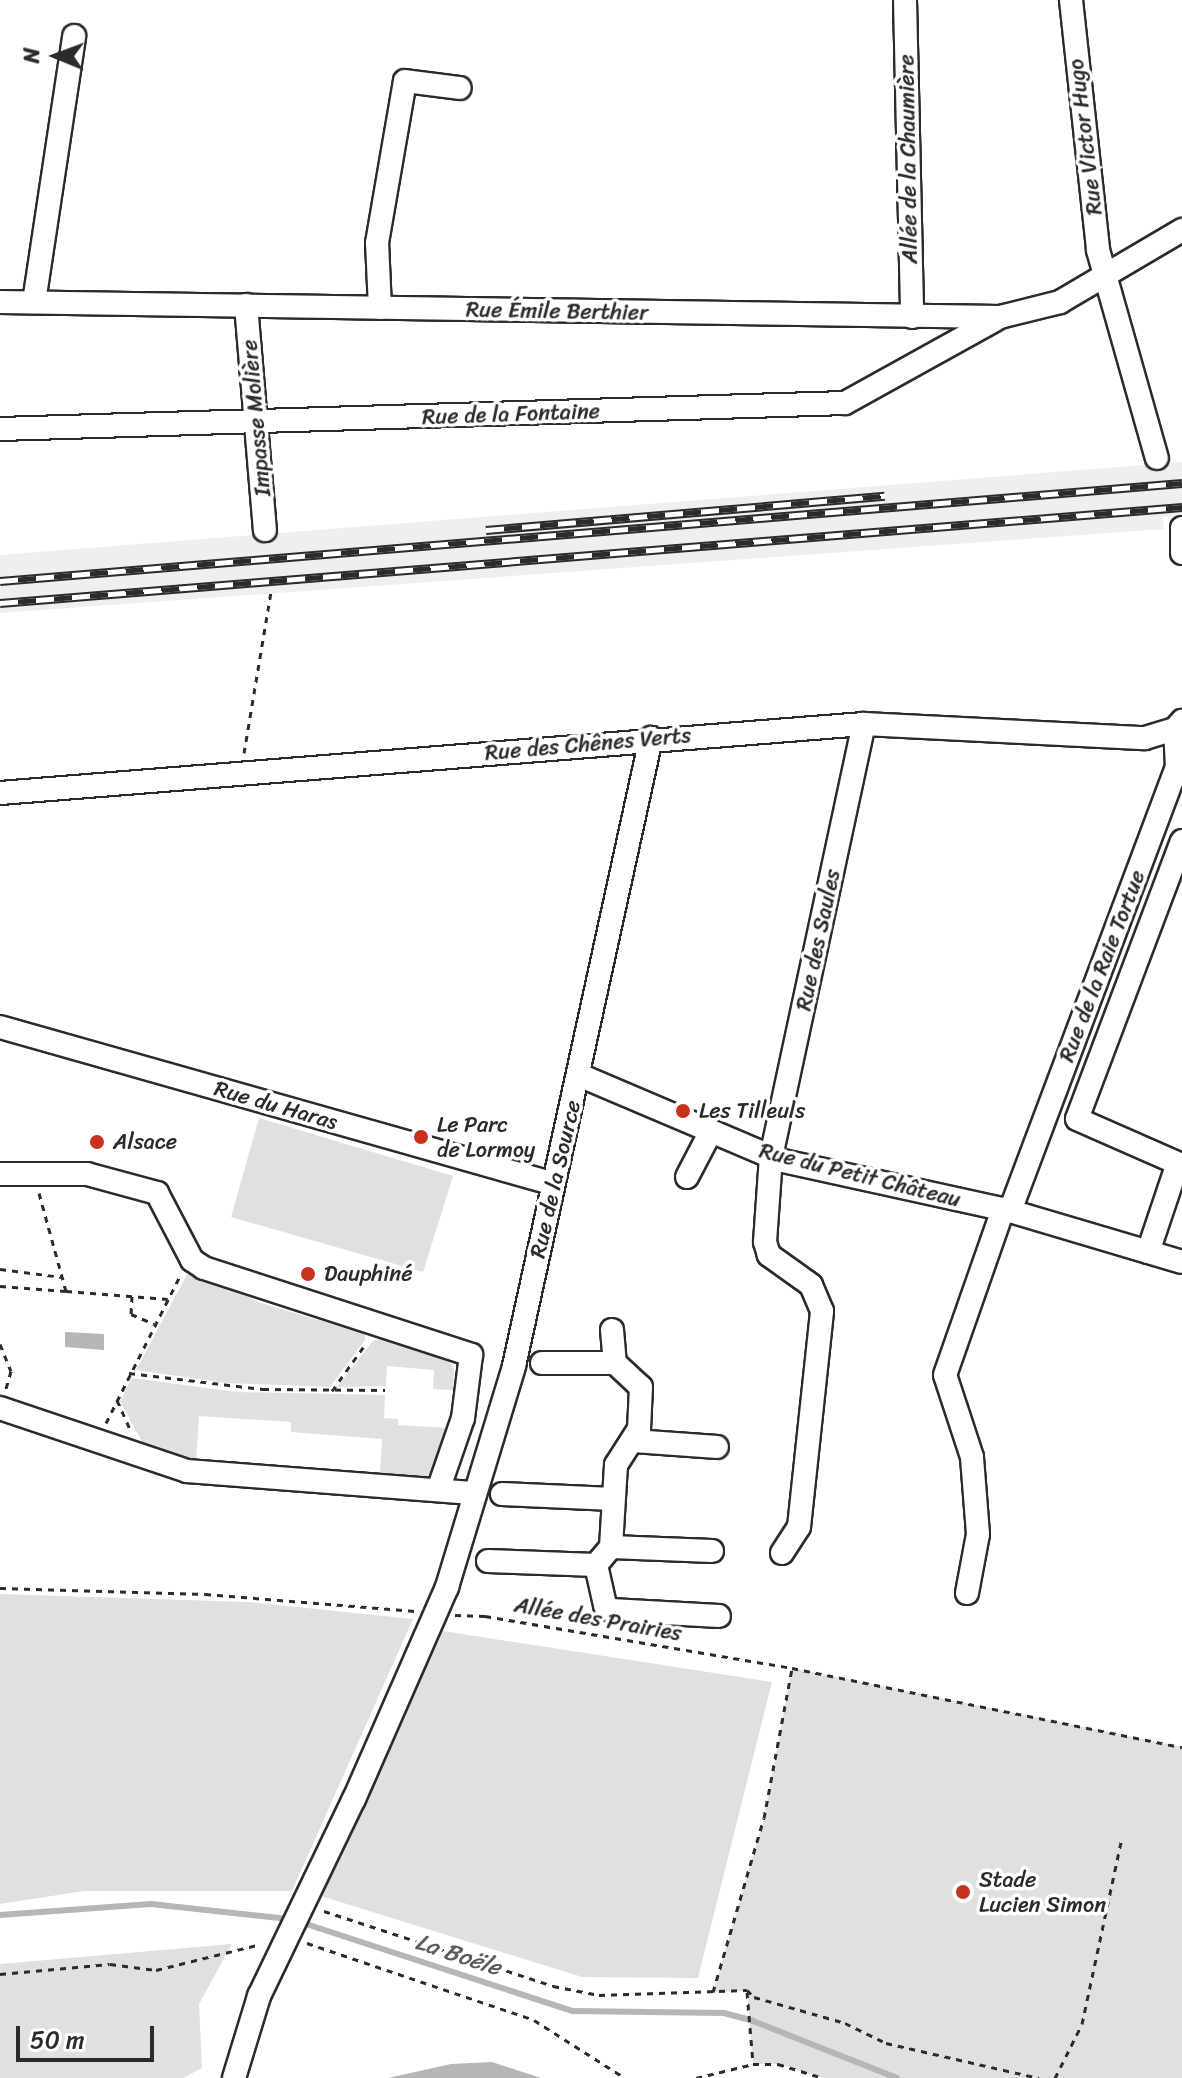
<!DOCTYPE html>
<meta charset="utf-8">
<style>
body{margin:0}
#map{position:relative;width:1182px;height:2078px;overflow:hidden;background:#fff;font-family:Sriracha,sans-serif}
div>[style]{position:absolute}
.built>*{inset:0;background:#efefef}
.green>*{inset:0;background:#e0e0e0}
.water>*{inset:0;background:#b6b6b6}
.stream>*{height:6px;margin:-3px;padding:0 3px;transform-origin:3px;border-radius:3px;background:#b6b6b6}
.path>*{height:3px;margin-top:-1.5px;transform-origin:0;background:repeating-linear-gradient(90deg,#2b2b2b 0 6px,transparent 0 12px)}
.roads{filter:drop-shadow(2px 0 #2b2b2b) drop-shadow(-2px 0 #2b2b2b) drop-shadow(0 2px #2b2b2b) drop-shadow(0 -2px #2b2b2b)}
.minor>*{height:22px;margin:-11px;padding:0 11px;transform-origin:11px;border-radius:11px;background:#fff}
.rail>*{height:9px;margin-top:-4.5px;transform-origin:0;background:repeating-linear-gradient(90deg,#fff 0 18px,#2b2b2b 0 36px);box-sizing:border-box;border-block:2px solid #2b2b2b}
.dots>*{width:22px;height:22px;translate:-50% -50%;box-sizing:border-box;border:4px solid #fff;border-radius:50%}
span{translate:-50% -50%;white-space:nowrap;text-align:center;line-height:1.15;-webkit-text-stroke:7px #fff;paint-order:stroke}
.street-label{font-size:22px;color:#2b2b2b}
.poi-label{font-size:22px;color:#2b2b2b}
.left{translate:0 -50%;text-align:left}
.water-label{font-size:24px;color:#5c5c5c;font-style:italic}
.north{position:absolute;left:16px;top:16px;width:80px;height:80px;-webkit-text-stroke:6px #fff;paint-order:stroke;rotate:271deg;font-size:22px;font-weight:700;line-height:32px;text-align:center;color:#2b2b2b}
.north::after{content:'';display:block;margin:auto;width:28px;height:36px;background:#2b2b2b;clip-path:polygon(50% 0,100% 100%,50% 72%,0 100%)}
.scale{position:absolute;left:16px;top:2026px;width:138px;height:36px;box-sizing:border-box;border:4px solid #2b2b2b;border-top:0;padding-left:10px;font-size:24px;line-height:28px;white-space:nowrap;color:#2b2b2b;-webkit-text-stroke:6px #fff;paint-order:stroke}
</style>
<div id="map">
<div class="built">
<i style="clip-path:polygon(1182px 462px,1182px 515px,1162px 517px,1164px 529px,0 613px,0 555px)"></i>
</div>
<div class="green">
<i style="clip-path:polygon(259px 1118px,453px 1176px,423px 1272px,231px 1217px)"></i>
<i style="clip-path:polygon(190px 1269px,261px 1303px,365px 1334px,365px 1340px,330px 1387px,225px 1383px,136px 1370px)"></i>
<i style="clip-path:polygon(381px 1338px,446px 1357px,454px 1369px,453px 1390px,433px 1389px,434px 1370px,387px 1366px,386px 1386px,337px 1387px,372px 1342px)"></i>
<i style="clip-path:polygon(132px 1378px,237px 1392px,385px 1395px,384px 1418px,398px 1419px,398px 1425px,448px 1428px,432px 1472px,423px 1478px,380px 1474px,382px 1439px,291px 1432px,291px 1422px,199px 1416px,196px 1462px,185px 1462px,146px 1449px,120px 1401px)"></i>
<i style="clip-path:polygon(0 1594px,248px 1602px,413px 1619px,292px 1891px,84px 1891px,0 1904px)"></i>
<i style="clip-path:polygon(443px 1631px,772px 1682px,698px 1978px,582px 1977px,321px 1896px)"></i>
<i style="clip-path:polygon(792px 1668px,1182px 1747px,1182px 2078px,823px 2078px,779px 2064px,753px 2064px,747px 1991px,713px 1992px,764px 1818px)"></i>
<i style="clip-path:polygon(232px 1944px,199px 2004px,202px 2068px,183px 2078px,0 2078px,0 1964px)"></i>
</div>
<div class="water">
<i style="clip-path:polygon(65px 1332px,104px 1334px,104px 1350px,65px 1347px)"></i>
<i style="clip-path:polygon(492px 2062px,541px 2078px,388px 2078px,451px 2064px)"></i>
</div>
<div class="stream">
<i style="left:0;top:1915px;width:151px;rotate:-4.2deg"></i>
<i style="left:151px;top:1904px;width:139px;rotate:6.2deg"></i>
<i style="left:300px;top:1922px;width:287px;rotate:18.1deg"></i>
<i style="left:573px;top:2011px;width:151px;rotate:0.8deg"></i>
<i style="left:724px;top:2013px;width:30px;rotate:15deg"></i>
<i style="left:753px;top:2021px;width:155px;rotate:21.6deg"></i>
</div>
<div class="path">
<i style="left:244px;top:753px;width:164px;rotate:-80.5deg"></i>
<i style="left:39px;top:1193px;width:102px;rotate:74.6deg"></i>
<i style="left:66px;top:1291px;width:102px;rotate:4.5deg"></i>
<i style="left:0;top:1269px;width:63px;rotate:7.4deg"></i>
<i style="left:0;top:1286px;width:66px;rotate:4.3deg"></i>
<i style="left:132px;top:1296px;width:18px;rotate:93deg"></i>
<i style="left:131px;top:1314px;width:25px;rotate:23deg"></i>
<i style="left:0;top:1344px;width:29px;rotate:68deg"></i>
<i style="left:11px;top:1371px;width:19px;rotate:106deg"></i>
<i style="left:129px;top:1373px;width:135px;rotate:6.8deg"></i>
<i style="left:263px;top:1389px;width:122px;rotate:0.5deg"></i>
<i style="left:332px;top:1391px;width:60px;rotate:-54.5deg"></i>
<i style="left:117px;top:1400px;width:32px;rotate:66deg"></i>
<i style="left:106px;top:1423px;width:165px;rotate:-63.3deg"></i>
<i style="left:0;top:1588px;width:205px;rotate:1.7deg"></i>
<i style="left:205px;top:1594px;width:211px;rotate:4.6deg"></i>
<i style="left:455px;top:1615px;width:30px;rotate:2deg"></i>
<i style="left:485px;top:1616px;width:311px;rotate:9.6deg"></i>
<i style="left:792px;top:1668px;width:398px;rotate:11.5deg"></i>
<i style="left:324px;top:1911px;width:241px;rotate:18.1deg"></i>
<i style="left:553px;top:1986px;width:47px;rotate:11.1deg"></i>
<i style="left:599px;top:1995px;width:148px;rotate:-1.9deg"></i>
<i style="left:747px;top:1990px;width:10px;rotate:45deg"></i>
<i style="left:754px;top:1997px;width:95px;rotate:15.9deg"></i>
<i style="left:845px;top:2023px;width:46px;rotate:26deg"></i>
<i style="left:886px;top:2043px;width:157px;rotate:12.9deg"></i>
<i style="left:307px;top:1943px;width:240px;rotate:18.7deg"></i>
<i style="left:534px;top:2020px;width:108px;rotate:32.5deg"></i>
<i style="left:0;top:1974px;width:110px;rotate:-5.2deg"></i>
<i style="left:110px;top:1964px;width:46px;rotate:7.4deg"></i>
<i style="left:156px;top:1970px;width:108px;rotate:-13.9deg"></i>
<i style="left:713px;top:1992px;width:181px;rotate:-73.7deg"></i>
<i style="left:764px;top:1818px;width:153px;rotate:-79.4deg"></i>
<i style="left:747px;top:1992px;width:72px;rotate:85.2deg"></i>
<i style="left:696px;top:2078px;width:59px;rotate:-13.8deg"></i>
<i style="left:753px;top:2064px;width:25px"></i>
<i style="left:778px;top:2064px;width:47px;rotate:17.3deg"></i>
<i style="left:1055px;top:2078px;width:60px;rotate:-63.4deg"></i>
<i style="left:1082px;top:2024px;width:190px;rotate:-77.9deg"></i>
</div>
<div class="roads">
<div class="minor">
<i style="left:905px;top:0;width:317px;rotate:88.7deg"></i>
<i style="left:1071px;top:0;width:251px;rotate:83.8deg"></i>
<i style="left:1098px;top:250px;width:216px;rotate:74.2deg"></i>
<i style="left:0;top:302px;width:1000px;rotate:0.86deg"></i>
<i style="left:1000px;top:317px;width:62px;rotate:-14deg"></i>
<i style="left:1060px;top:302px;width:142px;rotate:-30.5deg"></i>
<i style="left:34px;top:302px;width:269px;rotate:-81.4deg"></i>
<i style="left:246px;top:305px;width:226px;rotate:85.2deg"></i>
<i style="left:380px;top:308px;width:65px;rotate:-92.6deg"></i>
<i style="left:377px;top:243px;width:164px;rotate:-80.2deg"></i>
<i style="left:405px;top:81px;width:55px;rotate:7.3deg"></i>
<i style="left:0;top:429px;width:845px;rotate:-1.76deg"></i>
<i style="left:845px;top:403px;width:171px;rotate:-29deg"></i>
<i style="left:1182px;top:528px;width:25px;rotate:90deg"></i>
<i style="left:0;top:793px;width:867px;rotate:-4.57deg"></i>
<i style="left:864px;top:724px;width:281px;rotate:2.9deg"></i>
<i style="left:1145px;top:738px;width:31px;rotate:-17deg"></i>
<i style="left:1182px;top:841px;width:297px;rotate:110.7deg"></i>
<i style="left:1077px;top:1119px;width:115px;rotate:23.7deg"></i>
<i style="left:0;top:1027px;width:573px;rotate:15.81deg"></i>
<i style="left:579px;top:1075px;width:217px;rotate:23deg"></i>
<i style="left:779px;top:1160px;width:237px;rotate:12.4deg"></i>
<i style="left:1010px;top:1211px;width:179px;rotate:16.5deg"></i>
<i style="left:0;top:1174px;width:87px"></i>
<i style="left:87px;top:1174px;width:73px;rotate:15.2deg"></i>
<i style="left:157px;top:1193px;width:76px;rotate:62.4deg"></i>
<i style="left:192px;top:1260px;width:14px;rotate:34deg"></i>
<i style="left:204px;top:1268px;width:281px;rotate:18deg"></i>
<i style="left:471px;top:1355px;width:64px;rotate:97.2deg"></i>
<i style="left:463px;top:1418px;width:76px;rotate:109.1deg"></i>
<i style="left:687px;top:1177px;width:52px;rotate:-62.4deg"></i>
<i style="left:1010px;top:1211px;width:474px;rotate:-69.4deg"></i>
<i style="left:1177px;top:767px;width:38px;rotate:-93deg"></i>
<i style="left:1175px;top:729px;width:11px;rotate:-49deg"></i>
<i style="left:1148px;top:1252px;width:91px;rotate:-71.4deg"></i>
<i style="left:612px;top:1330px;width:33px;rotate:85deg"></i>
<i style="left:615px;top:1363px;width:35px;rotate:43deg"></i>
<i style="left:641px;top:1387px;width:42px;rotate:92.7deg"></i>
<i style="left:639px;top:1429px;width:43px;rotate:122.6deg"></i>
<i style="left:616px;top:1465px;width:82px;rotate:93.5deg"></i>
<i style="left:611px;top:1547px;width:23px;rotate:130deg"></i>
<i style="left:596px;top:1565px;width:41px;rotate:77.3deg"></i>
<i style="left:605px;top:1605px;width:8px;rotate:40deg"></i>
<i style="left:611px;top:1610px;width:108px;rotate:3.2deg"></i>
<i style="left:542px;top:1363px;width:73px"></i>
<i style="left:0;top:1408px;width:197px;rotate:18.6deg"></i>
<i style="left:187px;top:1471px;width:289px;rotate:4.4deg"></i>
<i style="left:634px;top:1441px;width:83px;rotate:4.1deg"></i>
<i style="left:502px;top:1494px;width:111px;rotate:2.6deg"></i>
<i style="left:611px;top:1547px;width:101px;rotate:2.3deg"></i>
<i style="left:782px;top:1553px;width:31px;rotate:-57deg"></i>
<i style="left:799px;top:1527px;width:217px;rotate:-83.9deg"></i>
<i style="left:822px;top:1311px;width:28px;rotate:-113deg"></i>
<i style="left:811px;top:1285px;width:52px;rotate:-144.5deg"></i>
<i style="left:769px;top:1255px;width:14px;rotate:-107deg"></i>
<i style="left:765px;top:1242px;width:85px;rotate:-86deg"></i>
<i style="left:771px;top:1157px;width:443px;rotate:-77.9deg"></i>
<i style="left:488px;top:1561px;width:108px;rotate:2.1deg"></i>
<i style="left:967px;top:1593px;width:60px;rotate:-79.4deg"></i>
<i style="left:978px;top:1534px;width:77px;rotate:-94.5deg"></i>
<i style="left:972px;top:1457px;width:86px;rotate:-108.2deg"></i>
<i style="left:945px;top:1375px;width:176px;rotate:-70.7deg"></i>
<i style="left:234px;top:2078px;width:86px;rotate:-73deg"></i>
<i style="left:259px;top:1996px;width:219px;rotate:-64.3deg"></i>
<i style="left:354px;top:1799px;width:232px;rotate:-66.3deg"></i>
<i style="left:447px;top:1587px;width:231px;rotate:-73.1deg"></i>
<i style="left:514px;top:1366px;width:643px;rotate:-77.69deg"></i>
</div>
</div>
<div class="rail">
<i style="left:486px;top:530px;width:400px;rotate:-4.9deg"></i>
<i style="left:0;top:581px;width:1186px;rotate:-4.74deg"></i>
<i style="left:0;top:603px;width:1186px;rotate:-4.64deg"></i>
</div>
<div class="dots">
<i style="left:683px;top:1111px;background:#c8321e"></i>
<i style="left:421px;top:1137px;background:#c8321e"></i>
<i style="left:97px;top:1142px;background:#c8321e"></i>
<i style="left:308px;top:1274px;background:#c8321e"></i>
<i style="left:963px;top:1892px;background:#c8321e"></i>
</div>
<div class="street-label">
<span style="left:1085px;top:137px;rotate:-97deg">Rue Victor Hugo</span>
<span style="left:908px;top:159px;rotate:-91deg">Allée de la Chaumière</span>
<span style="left:557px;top:311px;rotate:1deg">Rue Émile Berthier</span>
<span style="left:511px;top:414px;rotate:-2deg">Rue de la Fontaine</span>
<span style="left:256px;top:418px;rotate:-95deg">Impasse Molière</span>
<span style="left:588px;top:744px;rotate:-5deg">Rue des Chênes Verts</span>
<span style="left:818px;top:940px;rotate:-78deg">Rue des Saules</span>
<span style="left:1102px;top:966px;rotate:-69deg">Rue de la Raie Tortue</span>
<span style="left:276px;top:1105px;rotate:16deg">Rue du Haras</span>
<span style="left:860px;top:1175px;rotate:14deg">Rue du Petit Château</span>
<span style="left:555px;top:1179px;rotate:-77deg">Rue de la Source</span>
<span style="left:598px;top:1619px;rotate:10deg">Allée des Prairies</span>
</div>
<div class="poi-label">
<span class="left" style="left:699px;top:1111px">Les Tilleuls</span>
<span class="left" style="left:437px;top:1137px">Le Parc<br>de Lormoy</span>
<span class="left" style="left:113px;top:1142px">Alsace</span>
<span class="left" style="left:324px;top:1274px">Dauphiné</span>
<span class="left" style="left:979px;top:1892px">Stade<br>Lucien Simon</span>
</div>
<div class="water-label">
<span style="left:458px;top:1955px;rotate:18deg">La Boële</span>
</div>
<div class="north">N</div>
<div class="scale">50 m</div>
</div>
